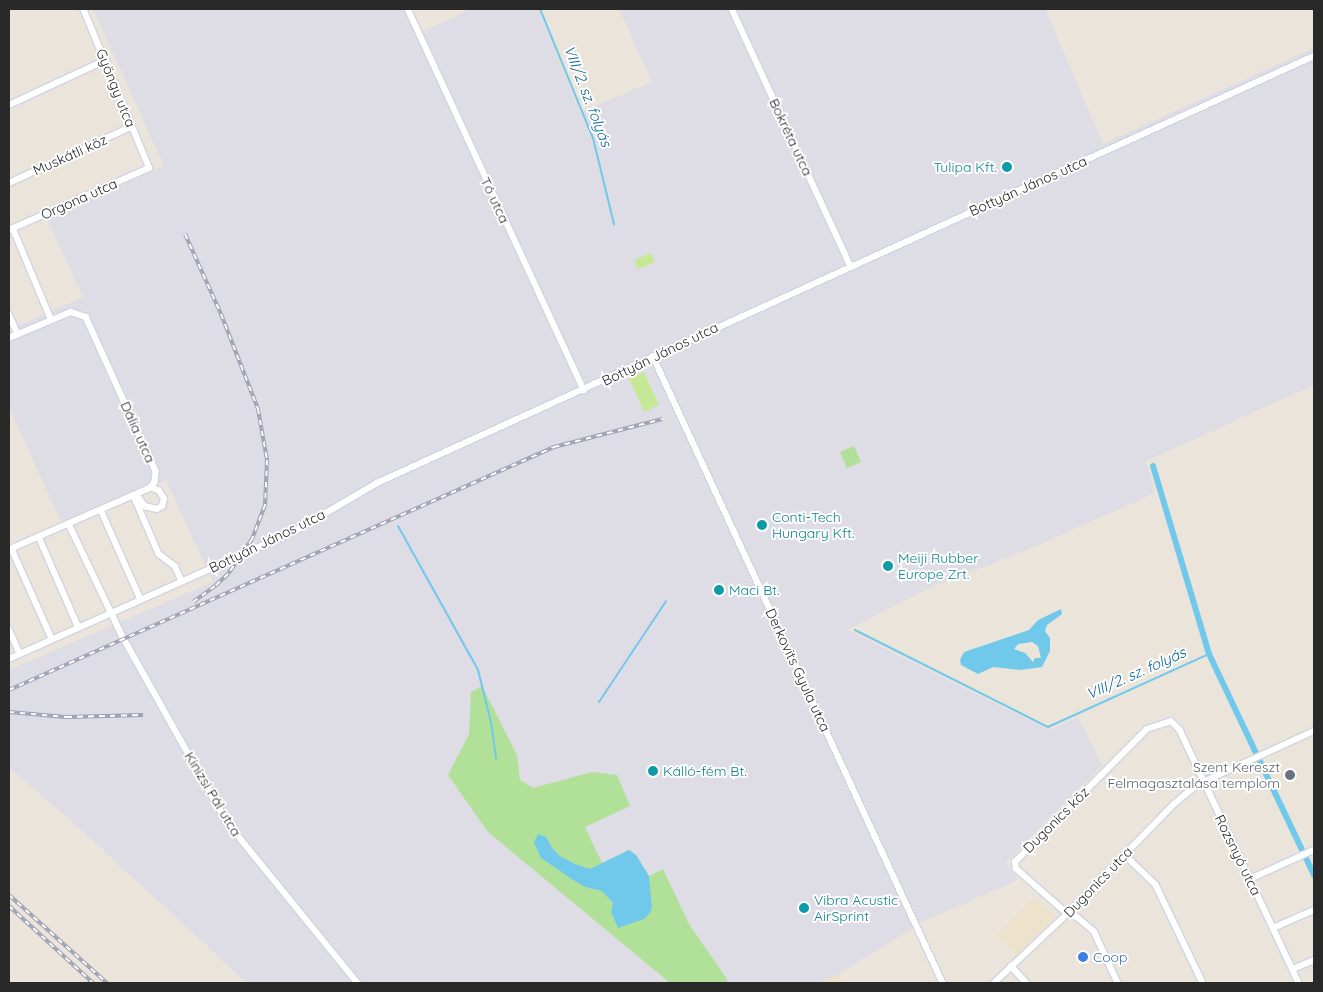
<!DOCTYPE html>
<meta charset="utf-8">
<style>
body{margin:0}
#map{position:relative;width:1323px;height:992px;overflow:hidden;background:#ebe4db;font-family:Quicksand,sans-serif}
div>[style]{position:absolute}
.industrial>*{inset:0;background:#dedce4}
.education>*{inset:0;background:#ede2cb}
.green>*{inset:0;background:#b1e199}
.pitch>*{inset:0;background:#c4e895}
.water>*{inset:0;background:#70c9eb}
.stream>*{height:2px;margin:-1px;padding:0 1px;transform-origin:1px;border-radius:1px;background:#70c9eb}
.canal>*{height:6px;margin:-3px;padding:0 3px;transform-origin:3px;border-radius:3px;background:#70c9eb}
.roads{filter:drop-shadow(1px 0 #d1d4e2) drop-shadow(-1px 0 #d1d4e2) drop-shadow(0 1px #d1d4e2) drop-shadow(0 -1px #d1d4e2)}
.street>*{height:5.5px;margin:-2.75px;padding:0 2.75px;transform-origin:2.75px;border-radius:2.75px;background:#fff}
.rail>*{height:4px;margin-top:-2px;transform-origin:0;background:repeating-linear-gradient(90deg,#fff 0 5.5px,#9ea1b3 0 11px);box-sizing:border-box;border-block:1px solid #9ea1b3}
.dots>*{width:14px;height:14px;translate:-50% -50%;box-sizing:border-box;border:2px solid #fff;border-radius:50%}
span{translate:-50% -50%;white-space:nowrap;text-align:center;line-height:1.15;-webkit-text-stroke:4px #fff;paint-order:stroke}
.street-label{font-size:14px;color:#292929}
.culture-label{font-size:14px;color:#0d838f}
.right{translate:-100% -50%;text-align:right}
.left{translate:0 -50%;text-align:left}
.worship-label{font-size:14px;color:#5b616d}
.shop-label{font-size:14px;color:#366cbe}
.water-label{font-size:15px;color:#106796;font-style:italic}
.frame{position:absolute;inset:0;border:10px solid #292929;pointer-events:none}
</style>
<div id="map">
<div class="industrial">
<i style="clip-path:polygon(93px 9px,405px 9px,416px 35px,471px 9px,538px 9px,580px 112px,652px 82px,619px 9px,1045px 9px,1103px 144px,1314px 48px,1314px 385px,1146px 461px,1155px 493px,1027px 550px,931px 587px,847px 630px,1050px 730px,1078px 717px,1102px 765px,1006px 862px,1018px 880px,922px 922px,837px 975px,818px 983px,247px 983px,79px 828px,9px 767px,9px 670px,213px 582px,166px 480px,63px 526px,9px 407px,9px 330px,83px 297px,47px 219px,164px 166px)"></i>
</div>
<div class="education">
<i style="clip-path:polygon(1034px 897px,1055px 917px,1017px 955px,997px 935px)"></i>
<i style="clip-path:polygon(837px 975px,846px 983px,818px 983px)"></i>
</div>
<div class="green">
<i style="clip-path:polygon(854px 446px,861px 462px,847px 468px,840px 452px)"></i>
<i style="clip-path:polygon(482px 686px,517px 755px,520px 780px,533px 788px,592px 772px,617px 775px,630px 806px,585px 827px,602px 863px,629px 850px,636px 855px,649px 876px,663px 869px,689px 924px,727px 979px,727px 983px,670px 983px,488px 832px,448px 775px,469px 734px,471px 692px)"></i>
</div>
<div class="pitch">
<i style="clip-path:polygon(651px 253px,655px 262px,638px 269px,634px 260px)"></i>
<i style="clip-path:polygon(644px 372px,659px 405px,644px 412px,629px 379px)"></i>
</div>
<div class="water">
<i style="clip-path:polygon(evenodd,1061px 609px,1062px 614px,1047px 625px,1045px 631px,1050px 638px,1050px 651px,1042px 667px,1020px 670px,993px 667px,978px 674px,961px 665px,960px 660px,964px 652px,1029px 630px,1038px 620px,1061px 609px,1032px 642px,1038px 646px,1041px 658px,1035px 658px,1033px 662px,1025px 653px,1014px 649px,1018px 644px,1032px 642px)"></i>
<i style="clip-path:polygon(538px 834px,546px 837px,552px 848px,560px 856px,575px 864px,590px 869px,629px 850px,636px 855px,649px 876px,652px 908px,650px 913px,644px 919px,618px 928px,611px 912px,613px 903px,602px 891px,585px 887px,573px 880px,541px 858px,534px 843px)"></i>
</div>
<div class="stream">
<i style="left:540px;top:9px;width:139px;rotate:67.7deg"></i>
<i style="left:593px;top:138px;width:89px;rotate:76.3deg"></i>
<i style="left:398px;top:526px;width:165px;rotate:60.9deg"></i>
<i style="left:478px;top:670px;width:54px;rotate:76deg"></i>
<i style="left:491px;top:722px;width:37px;rotate:82deg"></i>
<i style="left:855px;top:630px;width:216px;rotate:26.7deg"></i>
<i style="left:1048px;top:727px;width:177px;rotate:-24.4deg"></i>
<i style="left:599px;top:702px;width:121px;rotate:-56.4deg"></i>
</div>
<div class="canal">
<i style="left:1153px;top:466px;width:196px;rotate:73.4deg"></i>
<i style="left:1209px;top:654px;width:245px;rotate:64.6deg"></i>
</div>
<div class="roads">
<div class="street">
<i style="left:408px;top:9px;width:420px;rotate:65.2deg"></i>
<i style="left:732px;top:9px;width:283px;rotate:65.2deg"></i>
<i style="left:9px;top:105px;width:107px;rotate:-24.9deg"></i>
<i style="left:9px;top:183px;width:134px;rotate:-24.7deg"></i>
<i style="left:13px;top:228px;width:99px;rotate:67.3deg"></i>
<i style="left:9px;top:230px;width:153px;rotate:-23.9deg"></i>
<i style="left:149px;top:168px;width:172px;rotate:-112.5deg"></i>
<i style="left:9px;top:314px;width:22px;rotate:66deg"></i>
<i style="left:9px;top:338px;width:67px;rotate:-22.8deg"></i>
<i style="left:71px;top:312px;width:16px;rotate:18deg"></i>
<i style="left:86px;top:317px;width:169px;rotate:65.6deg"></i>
<i style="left:156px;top:471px;width:11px;rotate:95deg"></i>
<i style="left:155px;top:482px;width:7px;rotate:124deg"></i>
<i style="left:151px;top:488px;width:155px;rotate:156.4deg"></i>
<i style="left:653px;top:356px;width:691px;rotate:65.18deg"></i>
<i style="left:137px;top:495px;width:14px;rotate:54deg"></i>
<i style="left:145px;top:506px;width:12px;rotate:14deg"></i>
<i style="left:157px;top:509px;width:6px;rotate:-31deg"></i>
<i style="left:162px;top:506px;width:7px;rotate:-74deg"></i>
<i style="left:164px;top:499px;width:9px;rotate:-122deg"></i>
<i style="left:159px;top:491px;width:9px;rotate:-159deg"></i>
<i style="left:134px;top:496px;width:63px;rotate:66.7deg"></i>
<i style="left:159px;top:554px;width:20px;rotate:37deg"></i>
<i style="left:175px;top:566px;width:17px;rotate:65deg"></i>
<i style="left:101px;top:510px;width:98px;rotate:66deg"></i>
<i style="left:69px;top:524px;width:125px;rotate:64.5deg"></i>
<i style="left:123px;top:637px;width:212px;rotate:60.7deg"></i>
<i style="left:227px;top:822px;width:208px;rotate:50.9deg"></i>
<i style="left:39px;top:537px;width:99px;rotate:66.3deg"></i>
<i style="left:12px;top:549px;width:98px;rotate:66deg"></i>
<i style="left:9px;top:629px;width:27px;rotate:66deg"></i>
<i style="left:9px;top:659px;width:313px;rotate:-24.1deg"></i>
<i style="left:295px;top:531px;width:95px;rotate:-30.3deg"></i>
<i style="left:377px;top:483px;width:1030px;rotate:-24.5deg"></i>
<i style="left:1125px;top:855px;width:43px;rotate:44.1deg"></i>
<i style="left:1156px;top:885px;width:109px;rotate:64.4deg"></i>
<i style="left:1250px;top:879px;width:70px;rotate:-24.4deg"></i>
<i style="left:1070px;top:911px;width:31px;rotate:40deg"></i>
<i style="left:1094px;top:931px;width:57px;rotate:65.2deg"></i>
<i style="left:1067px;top:914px;width:68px;rotate:-138.6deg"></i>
<i style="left:1016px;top:869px;width:7px;rotate:-98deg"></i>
<i style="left:1015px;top:862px;width:187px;rotate:-45.2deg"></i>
<i style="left:1147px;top:729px;width:25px;rotate:-18deg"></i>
<i style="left:1171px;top:721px;width:13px;rotate:45deg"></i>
<i style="left:1180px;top:730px;width:280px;rotate:64.8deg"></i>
<i style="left:1273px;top:928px;width:45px;rotate:-23.7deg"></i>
<i style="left:1011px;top:966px;width:23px;rotate:47deg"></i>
<i style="left:1293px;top:969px;width:23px;rotate:-23deg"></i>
<i style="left:994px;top:983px;width:100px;rotate:-43.4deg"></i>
<i style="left:1067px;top:914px;width:153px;rotate:-45.8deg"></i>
<i style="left:1174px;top:804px;width:23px;rotate:-40deg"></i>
<i style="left:1192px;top:789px;width:13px;rotate:-32deg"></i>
<i style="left:1203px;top:782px;width:122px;rotate:-24.7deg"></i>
</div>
</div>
<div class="rail">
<i style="left:185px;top:234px;width:88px;rotate:65.8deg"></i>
<i style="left:221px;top:314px;width:102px;rotate:68.7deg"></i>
<i style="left:258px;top:409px;width:52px;rotate:80deg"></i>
<i style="left:267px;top:460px;width:45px;rotate:92.5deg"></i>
<i style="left:265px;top:505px;width:36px;rotate:111deg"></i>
<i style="left:252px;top:539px;width:42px;rotate:124.4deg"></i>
<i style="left:228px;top:574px;width:18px;rotate:137deg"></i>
<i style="left:215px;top:586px;width:27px;rotate:144deg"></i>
<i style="left:9px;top:690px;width:597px;rotate:-24.03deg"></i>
<i style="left:554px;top:447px;width:112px;rotate:-14.5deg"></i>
<i style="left:9px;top:712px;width:57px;rotate:5deg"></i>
<i style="left:66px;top:717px;width:77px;rotate:-1.5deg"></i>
<i style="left:9px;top:895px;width:132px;rotate:41.9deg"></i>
<i style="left:9px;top:906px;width:114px;rotate:42.5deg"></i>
</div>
<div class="dots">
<i style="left:1007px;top:167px;background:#0f9aa8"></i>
<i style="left:762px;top:525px;background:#0f9aa8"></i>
<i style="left:888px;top:566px;background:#0f9aa8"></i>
<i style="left:719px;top:590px;background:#0f9aa8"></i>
<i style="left:653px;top:771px;background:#0f9aa8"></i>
<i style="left:1290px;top:775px;background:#6b7280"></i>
<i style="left:804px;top:908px;background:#0f9aa8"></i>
<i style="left:1083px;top:957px;background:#3f7fe0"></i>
</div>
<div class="street-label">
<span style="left:116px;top:88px;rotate:68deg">Gyöngy utca</span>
<span style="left:791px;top:137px;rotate:65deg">Bokréta utca</span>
<span style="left:70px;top:155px;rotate:-24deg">Muskátli köz</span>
<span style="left:1028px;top:186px;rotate:-24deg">Bottyán János utca</span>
<span style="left:79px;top:199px;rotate:-24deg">Orgona utca</span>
<span style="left:495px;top:200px;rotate:65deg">Tó utca</span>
<span style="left:660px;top:354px;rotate:-26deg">Bottyán János utca</span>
<span style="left:138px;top:432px;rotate:66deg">Dália utca</span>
<span style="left:267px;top:541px;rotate:-26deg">Bottyán János utca</span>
<span style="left:798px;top:670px;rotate:65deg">Derkovits Gyula utca</span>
<span style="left:213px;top:794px;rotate:59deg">Kinizsi Pál utca</span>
<span style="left:1056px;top:820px;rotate:-45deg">Dugonics köz</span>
<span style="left:1238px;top:855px;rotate:64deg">Rozsnyó utca</span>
<span style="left:1098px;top:882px;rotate:-46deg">Dugonics utca</span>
</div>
<div class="culture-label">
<span class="right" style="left:997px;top:167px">Tulipa Kft.</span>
<span class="left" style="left:772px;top:525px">Conti-Tech<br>Hungary Kft.</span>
<span class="left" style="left:898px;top:566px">Meiji Rubber<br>Europe Zrt.</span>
<span class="left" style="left:729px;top:590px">Maci Bt.</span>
<span class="left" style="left:663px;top:771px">Kálló-fém Bt.</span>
<span class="left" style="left:814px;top:908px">Vibra Acustic<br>AirSprint</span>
</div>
<div class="worship-label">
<span class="right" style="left:1280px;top:775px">Szent Kereszt<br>Felmagasztalása templom</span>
</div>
<div class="shop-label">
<span class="left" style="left:1093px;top:957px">Coop</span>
</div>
<div class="water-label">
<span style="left:588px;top:96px;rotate:69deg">VIII/2. sz. folyás</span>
<span style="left:1136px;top:673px;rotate:-24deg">VIII/2. sz. folyás</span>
</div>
<div class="frame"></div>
</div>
